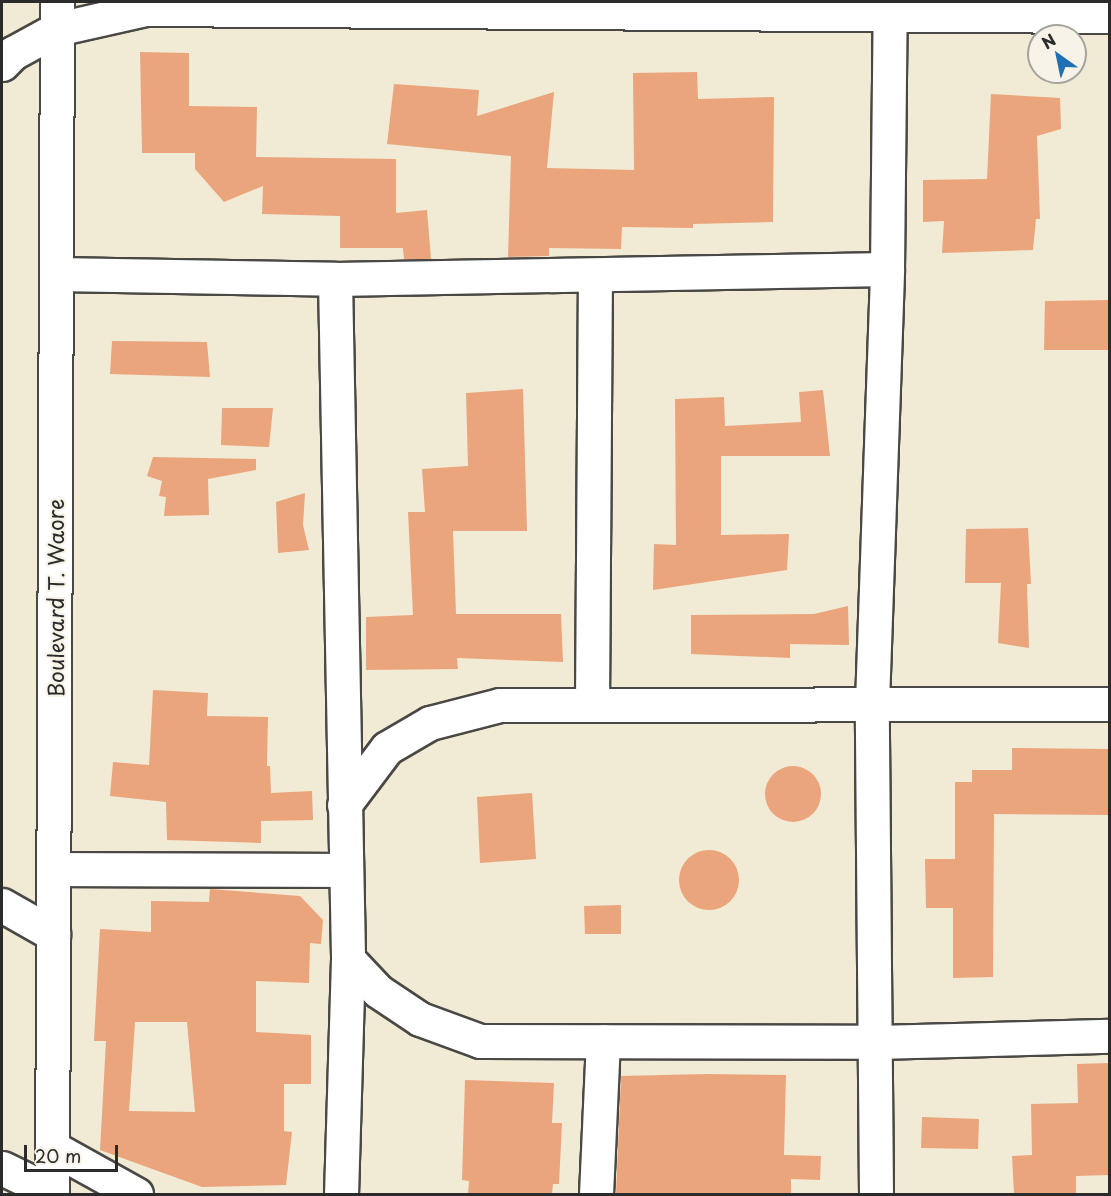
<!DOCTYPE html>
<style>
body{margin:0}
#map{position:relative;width:1111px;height:1196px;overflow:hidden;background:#f1ead4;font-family:"Playpen Sans",sans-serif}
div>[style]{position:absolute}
.building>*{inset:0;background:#eba57c}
.round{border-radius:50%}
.roads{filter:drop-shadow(2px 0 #494844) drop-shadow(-2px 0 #494844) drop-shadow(0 2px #494844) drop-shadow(0 -2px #494844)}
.street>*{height:33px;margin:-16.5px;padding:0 16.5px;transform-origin:16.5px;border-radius:16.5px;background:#fff}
.secondary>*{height:33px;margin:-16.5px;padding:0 16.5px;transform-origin:16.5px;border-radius:16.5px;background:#fff}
span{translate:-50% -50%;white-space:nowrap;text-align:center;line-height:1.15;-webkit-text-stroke:4.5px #f7f3e8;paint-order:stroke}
.street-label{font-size:21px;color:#2b2b2b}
.frame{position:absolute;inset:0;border:3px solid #2b2b2b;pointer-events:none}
.north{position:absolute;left:1027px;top:24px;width:60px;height:60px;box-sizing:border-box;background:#f7f3e8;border:2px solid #a5a39c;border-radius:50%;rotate:327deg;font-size:16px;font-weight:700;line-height:24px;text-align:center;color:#2b2b2b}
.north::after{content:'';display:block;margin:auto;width:21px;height:27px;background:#1f6fb2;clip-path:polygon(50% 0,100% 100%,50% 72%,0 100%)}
.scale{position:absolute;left:24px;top:1145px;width:94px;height:27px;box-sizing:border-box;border:3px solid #2b2b2b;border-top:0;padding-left:8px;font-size:18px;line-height:21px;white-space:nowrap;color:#2b2b2b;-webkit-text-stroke:4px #f7f3e8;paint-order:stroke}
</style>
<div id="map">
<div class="building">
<i style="clip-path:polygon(140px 52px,189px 53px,189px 106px,257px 107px,256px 157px,396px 159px,396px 213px,427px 210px,431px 259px,404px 259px,403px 248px,340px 248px,340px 216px,262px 214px,263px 186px,224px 202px,195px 169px,195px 153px,142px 153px)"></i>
<i style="clip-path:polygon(697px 72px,698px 99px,774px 97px,773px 222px,693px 224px,693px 228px,622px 227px,621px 249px,549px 248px,549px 256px,508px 257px,511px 156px,387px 144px,394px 84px,479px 90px,477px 116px,554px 92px,547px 168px,634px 170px,633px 73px)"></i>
<i style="clip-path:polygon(991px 94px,1060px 98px,1061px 129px,1037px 136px,1040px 219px,1036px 219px,1033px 250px,942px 253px,944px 221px,923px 222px,923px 180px,987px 179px)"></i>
<i style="clip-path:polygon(1110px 300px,1110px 350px,1044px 350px,1045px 301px)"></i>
<i style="clip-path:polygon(112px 341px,207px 342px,210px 377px,110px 374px)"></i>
<i style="clip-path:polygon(523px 389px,527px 531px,453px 531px,456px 614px,561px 614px,563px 662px,457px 658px,458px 669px,366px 670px,366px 617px,413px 615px,408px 512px,425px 512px,422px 469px,468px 466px,466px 393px)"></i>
<i style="clip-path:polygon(823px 390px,830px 456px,721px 456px,721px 535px,789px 534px,787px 570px,653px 590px,654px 544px,676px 545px,675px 399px,724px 397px,725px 426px,801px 422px,799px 392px)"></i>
<i style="clip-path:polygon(222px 408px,273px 408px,269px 447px,221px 445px)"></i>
<i style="clip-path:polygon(153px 457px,256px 459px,256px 470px,208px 479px,209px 515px,164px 516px,166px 497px,159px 496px,162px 481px,147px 476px)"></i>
<i style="clip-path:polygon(305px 493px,303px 525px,309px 550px,278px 553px,276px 502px)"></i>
<i style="clip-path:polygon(1028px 528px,1031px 584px,1027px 584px,1029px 648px,998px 643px,1001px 583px,965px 583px,966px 529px)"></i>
<i style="clip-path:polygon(848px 606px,849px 645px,790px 644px,790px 658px,691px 654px,691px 615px,814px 614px)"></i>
<i style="clip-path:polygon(153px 690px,208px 693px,207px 716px,268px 717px,267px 766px,270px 766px,271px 793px,312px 791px,313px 820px,261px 821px,261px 843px,167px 840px,166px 802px,110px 796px,113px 762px,149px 765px)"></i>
<i style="clip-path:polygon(1012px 748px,1110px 749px,1110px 815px,994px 814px,993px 977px,953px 978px,953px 908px,926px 908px,925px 859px,955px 859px,955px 782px,972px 782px,972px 770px,1012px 770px)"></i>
<i class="round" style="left:765px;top:766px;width:56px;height:56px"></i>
<i style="clip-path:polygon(532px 793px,536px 859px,480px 863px,477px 797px)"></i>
<i class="round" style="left:679px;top:850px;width:60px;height:60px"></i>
<i style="clip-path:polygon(evenodd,210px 889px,300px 896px,323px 920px,321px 944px,310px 943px,309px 983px,256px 981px,256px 1032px,311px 1035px,311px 1084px,284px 1084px,284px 1131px,292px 1132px,286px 1185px,202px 1187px,100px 1150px,106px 1041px,94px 1041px,100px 929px,151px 932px,151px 901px,209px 902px,210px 889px,135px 1022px,187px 1022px,195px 1112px,129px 1111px,135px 1022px)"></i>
<i style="clip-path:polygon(621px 905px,621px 934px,585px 934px,584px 906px)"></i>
<i style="clip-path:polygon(1110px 1063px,1110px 1175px,1076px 1176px,1076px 1194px,1014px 1194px,1012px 1156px,1032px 1155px,1031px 1104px,1078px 1103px,1077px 1064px)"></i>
<i style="clip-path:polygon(706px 1074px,786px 1075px,784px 1155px,821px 1156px,820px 1180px,791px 1179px,791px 1194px,616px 1194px,621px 1076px)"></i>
<i style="clip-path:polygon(465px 1080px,554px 1083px,552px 1123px,562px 1123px,559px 1184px,553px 1184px,552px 1194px,468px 1194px,469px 1181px,462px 1180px)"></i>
<i style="clip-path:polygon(922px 1117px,979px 1119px,978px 1149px,921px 1148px)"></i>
</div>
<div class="roads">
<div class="street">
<i style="left:2px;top:64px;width:16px;rotate:-45deg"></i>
<i style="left:13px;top:53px;width:50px;rotate:-28.6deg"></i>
<i style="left:57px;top:29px;width:90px;rotate:-12.8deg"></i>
<i style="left:145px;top:9px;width:965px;rotate:0.42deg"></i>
<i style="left:56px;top:274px;width:279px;rotate:1deg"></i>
<i style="left:335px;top:279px;width:552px;rotate:-1.04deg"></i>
<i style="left:335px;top:279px;width:680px;rotate:88.9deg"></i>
<i style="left:348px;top:959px;width:235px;rotate:91.7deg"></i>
<i style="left:592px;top:702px;width:426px;rotate:-89.6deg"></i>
<i style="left:344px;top:805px;width:71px;rotate:-53deg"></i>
<i style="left:387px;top:748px;width:50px;rotate:-30.2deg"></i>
<i style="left:430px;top:723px;width:72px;rotate:-14.4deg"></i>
<i style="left:500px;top:705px;width:610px;rotate:-0.09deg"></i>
<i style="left:54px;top:869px;width:289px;rotate:0.2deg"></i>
<i style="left:2px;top:905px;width:59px;rotate:29.6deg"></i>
<i style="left:348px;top:959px;width:44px;rotate:46.8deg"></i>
<i style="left:378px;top:991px;width:50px;rotate:33.7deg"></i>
<i style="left:420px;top:1019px;width:64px;rotate:20.1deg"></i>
<i style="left:480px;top:1041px;width:395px;rotate:0.1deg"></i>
<i style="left:875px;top:1042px;width:235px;rotate:-1.5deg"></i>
<i style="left:53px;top:1148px;width:95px;rotate:29deg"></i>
<i style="left:2px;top:1168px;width:55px;rotate:25.6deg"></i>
<i style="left:596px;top:1194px;width:153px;rotate:-87.4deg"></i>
<i style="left:876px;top:1194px;width:491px;rotate:-90.5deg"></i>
<i style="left:872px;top:703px;width:434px;rotate:-88deg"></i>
<i style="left:887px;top:269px;width:267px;rotate:-89.4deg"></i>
</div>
<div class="secondary">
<i style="left:52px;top:1194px;width:1192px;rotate:-89.76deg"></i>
</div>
</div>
<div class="street-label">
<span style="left:55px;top:598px;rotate:-90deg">Boulevard T. Waore</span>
</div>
<div class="frame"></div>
<div class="north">N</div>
<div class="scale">20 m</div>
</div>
